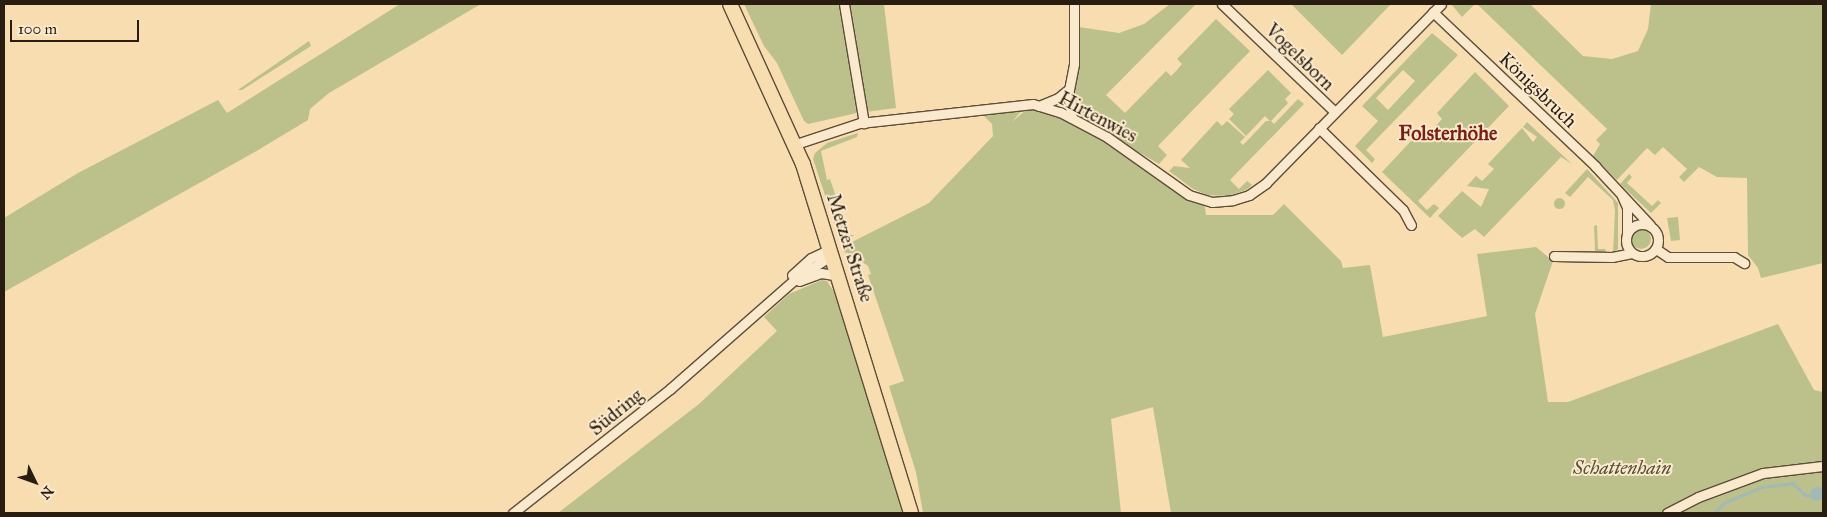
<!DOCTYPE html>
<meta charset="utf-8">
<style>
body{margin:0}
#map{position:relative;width:1827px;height:517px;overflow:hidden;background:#f8ddb0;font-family:"IM FELL Great Primer",serif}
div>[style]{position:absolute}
.green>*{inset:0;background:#bcc18c}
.round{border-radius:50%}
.water>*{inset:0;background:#a2bab6}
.stream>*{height:2.5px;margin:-1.25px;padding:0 1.25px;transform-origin:1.25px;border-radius:1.25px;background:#a2bab6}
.roads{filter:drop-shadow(1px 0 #5d4d39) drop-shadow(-1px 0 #5d4d39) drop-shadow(0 1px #5d4d39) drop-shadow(0 -1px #5d4d39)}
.street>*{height:9px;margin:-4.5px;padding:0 4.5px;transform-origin:4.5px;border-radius:4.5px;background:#fae9cc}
.street>.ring{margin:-4.5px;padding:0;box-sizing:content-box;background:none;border:9px solid #fae9cc;border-radius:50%}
.primary>*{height:14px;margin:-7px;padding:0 7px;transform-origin:7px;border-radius:7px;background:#f8ddb0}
span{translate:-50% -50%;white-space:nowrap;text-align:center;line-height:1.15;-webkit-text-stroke:4px #fae9cc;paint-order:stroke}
.street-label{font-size:19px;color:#291d11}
.park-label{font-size:19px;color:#554e36;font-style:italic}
.neighbourhood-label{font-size:20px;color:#7a1f14;font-weight:700}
.frame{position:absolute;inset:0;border:5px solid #291d11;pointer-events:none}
.north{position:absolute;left:10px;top:457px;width:50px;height:50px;-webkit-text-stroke:4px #fae9cc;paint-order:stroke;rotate:132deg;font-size:14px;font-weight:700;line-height:20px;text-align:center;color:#291d11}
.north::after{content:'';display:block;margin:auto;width:18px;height:22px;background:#291d11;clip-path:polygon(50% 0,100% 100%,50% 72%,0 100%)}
.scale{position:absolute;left:10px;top:20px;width:129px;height:22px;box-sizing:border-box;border:2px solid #291d11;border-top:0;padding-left:6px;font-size:15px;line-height:18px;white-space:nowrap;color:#291d11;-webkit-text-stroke:4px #fae9cc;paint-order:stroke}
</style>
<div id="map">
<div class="green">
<i style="clip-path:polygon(400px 4px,481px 4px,329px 93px,310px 109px,308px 120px,253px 153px,4px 292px,4px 218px,78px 173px,218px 100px,227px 113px)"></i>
<i style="clip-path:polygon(744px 4px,840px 4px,857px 113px,808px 124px,804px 121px,777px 63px,764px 46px)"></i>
<i style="clip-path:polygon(848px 4px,884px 4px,896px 108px,866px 112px)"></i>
<i style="clip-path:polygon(1170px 4px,1196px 4px,1106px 95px,1125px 113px,1166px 71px,1171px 76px,1176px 71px,1182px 64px,1177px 59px,1216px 19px,1250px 51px,1158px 146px,1167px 155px,1159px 164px,1072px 113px,1072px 93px,1079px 63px,1079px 27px,1119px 33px,1144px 24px)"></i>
<i style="clip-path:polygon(1291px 4px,1391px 4px,1342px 55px)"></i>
<i style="clip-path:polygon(1451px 4px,1475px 4px,1462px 17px)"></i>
<i style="clip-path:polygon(1477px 4px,1530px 4px,1583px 56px,1612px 59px,1638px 51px,1648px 29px,1651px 4px,1823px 4px,1823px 263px,1761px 278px,1758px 268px,1748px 255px,1747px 178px,1717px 177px,1699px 167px,1684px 182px,1679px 177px,1687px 169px,1663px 147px,1655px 155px,1647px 148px,1617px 180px,1593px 156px,1600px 144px,1596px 140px,1607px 129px)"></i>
<i style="clip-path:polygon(evenodd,1432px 33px,1458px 55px,1366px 150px,1375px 159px,1372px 163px,1355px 146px,1378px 121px,1362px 106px,1432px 33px,1403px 70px,1415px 81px,1388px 110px,1376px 98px,1403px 70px)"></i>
<i style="clip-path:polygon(309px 41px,311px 46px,242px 90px,238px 90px)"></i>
<i style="clip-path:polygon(1268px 70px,1291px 93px,1285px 99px,1288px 103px,1271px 121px,1274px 124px,1298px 99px,1304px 104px,1230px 180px,1239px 189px,1247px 181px,1252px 185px,1246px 190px,1228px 196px,1207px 195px,1193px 189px,1169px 171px,1174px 166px,1190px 168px,1181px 160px,1217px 121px,1222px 126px,1227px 121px,1245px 137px,1240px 142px,1243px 145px,1266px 121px,1270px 121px,1265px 116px,1246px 136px,1229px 119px,1234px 114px,1229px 109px)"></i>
<i style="clip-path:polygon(1475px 72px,1509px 106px,1418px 201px,1427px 210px,1434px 204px,1439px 208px,1430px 218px,1382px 172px,1425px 126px,1431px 131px,1442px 119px,1437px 113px)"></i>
<i style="clip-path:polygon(1033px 104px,1060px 112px,1204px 201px,1206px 215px,1273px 215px,1284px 204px,1341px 261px,1343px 268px,1370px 265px,1383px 337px,1487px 316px,1477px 254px,1536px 247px,1553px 261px,1535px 314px,1548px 402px,1568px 402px,1778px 324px,1814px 390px,1823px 392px,1823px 513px,1171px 513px,1153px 407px,1111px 419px,1121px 513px,923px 513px,916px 472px,889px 386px,904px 381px,868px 275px,871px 274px,868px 266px,851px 254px,844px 252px,813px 159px,815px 153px,827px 143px,858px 133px,857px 137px,821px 151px,827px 180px,830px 179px,849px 235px,855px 235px,848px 238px,850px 243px,929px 203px,993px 136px,992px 124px,984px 116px,1022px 110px,1012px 122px)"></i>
<i style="clip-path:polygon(1527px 122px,1572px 164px,1561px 157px,1484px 237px,1475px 229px,1462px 238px,1438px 216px,1462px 191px,1481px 207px,1489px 189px,1467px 186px,1476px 176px,1482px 181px,1494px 169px,1488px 164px,1522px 128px,1533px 142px,1537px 137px,1523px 127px)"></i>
<i style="clip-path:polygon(1587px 169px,1618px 203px,1618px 249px,1613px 253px,1615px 211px,1613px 200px,1588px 177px,1570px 197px,1565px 193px)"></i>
<i style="clip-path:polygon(1629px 174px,1632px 177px,1627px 183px,1638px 193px,1652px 206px,1658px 200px,1661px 203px,1651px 213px,1620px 184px)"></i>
<i class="round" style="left:1553.5px;top:197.5px;width:11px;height:11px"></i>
<i style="clip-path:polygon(1678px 217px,1680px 240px,1671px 241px,1667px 218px)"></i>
<i style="clip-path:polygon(1597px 225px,1598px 249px,1605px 249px,1607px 254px,1595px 251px,1594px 226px)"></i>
<i class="round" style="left:1631px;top:229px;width:20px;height:20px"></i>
<i style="clip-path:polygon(822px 280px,827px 281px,834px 292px,905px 513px,558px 513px,699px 404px,777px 331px,764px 317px,789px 294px)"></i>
</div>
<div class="water">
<i class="round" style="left:1810px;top:487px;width:14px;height:14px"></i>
</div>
<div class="stream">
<i style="left:1714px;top:513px;width:14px;rotate:-45deg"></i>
<i style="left:1724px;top:503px;width:41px;rotate:-22.8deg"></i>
<i style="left:1762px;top:487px;width:31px;rotate:-7deg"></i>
<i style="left:1793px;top:483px;width:17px;rotate:45deg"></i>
<i style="left:1805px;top:495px;width:6px;rotate:9deg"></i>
</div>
<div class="roads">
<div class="street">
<i style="left:844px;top:4px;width:121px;rotate:80.5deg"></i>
<i style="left:1222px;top:4px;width:156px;rotate:43.7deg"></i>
<i style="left:1433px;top:12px;width:224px;rotate:43.5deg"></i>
<i style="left:1595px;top:166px;width:81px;rotate:47deg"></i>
<i style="left:1039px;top:106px;width:21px;rotate:-23deg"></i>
<i style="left:1058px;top:98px;width:13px;rotate:-39deg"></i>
<i style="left:1072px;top:118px;width:23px;rotate:-100deg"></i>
<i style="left:1068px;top:95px;width:32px;rotate:-79deg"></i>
<i style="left:1074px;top:64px;width:60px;rotate:-90deg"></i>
<i style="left:1319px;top:128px;width:117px;rotate:44.3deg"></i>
<i style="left:1403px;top:210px;width:17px;rotate:62deg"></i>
<i style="left:796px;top:144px;width:67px;rotate:-18.2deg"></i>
<i style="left:860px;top:123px;width:174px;rotate:-6.3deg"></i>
<i style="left:1033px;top:104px;width:28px;rotate:17deg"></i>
<i style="left:1060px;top:112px;width:53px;rotate:28deg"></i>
<i style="left:1107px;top:137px;width:100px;rotate:35.3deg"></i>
<i style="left:1189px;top:195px;width:24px;rotate:17deg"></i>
<i style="left:1212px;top:202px;width:21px;rotate:-5deg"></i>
<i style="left:1233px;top:200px;width:17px;rotate:-17deg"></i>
<i style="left:1249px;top:195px;width:21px;rotate:-35deg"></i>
<i style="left:1266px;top:183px;width:250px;rotate:-45.6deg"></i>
<i style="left:1622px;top:196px;width:12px;rotate:66deg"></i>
<i style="left:1627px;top:207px;width:25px;rotate:90deg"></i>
<i class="ring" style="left:1626px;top:224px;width:23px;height:23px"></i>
<i style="left:1656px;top:249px;width:14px;rotate:34deg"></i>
<i style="left:1668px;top:257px;width:66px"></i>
<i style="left:1734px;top:257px;width:12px;rotate:31deg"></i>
<i style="left:1554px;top:256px;width:58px;rotate:1deg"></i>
<i style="left:1612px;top:257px;width:20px;rotate:-11deg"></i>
<i style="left:792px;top:275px;width:25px;rotate:-42deg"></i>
<i style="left:811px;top:258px;width:21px;rotate:-25deg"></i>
<i style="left:799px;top:281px;width:23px;rotate:-20deg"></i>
<i style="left:821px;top:273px;width:18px;rotate:9deg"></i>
<i style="left:513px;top:513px;width:200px;rotate:-38.3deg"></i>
<i style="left:670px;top:389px;width:165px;rotate:-41.3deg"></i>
<i style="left:794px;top:280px;width:45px;rotate:-33.3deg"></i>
<i style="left:1667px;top:513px;width:35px;rotate:-27deg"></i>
<i style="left:1698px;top:497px;width:69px;rotate:-20.3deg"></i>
<i style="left:1763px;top:473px;width:60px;rotate:-6.7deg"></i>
</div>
<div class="primary">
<i style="left:730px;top:4px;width:176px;rotate:65.5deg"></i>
<i style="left:803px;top:164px;width:365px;rotate:72.8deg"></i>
</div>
</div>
<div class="street-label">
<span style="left:1300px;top:57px;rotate:44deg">Vogelsborn</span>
<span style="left:1538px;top:90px;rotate:44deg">Königsbruch</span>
<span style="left:1098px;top:117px;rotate:28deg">Hirtenwies</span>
<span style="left:850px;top:248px;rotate:72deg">Metzer Straße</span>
<span style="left:616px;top:412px;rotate:-39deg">Südring</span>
</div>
<div class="park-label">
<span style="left:1622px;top:468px">Schattenhain</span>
</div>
<div class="neighbourhood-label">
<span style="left:1448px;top:133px">Folsterhöhe</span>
</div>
<div class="frame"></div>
<div class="north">N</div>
<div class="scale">100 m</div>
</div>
